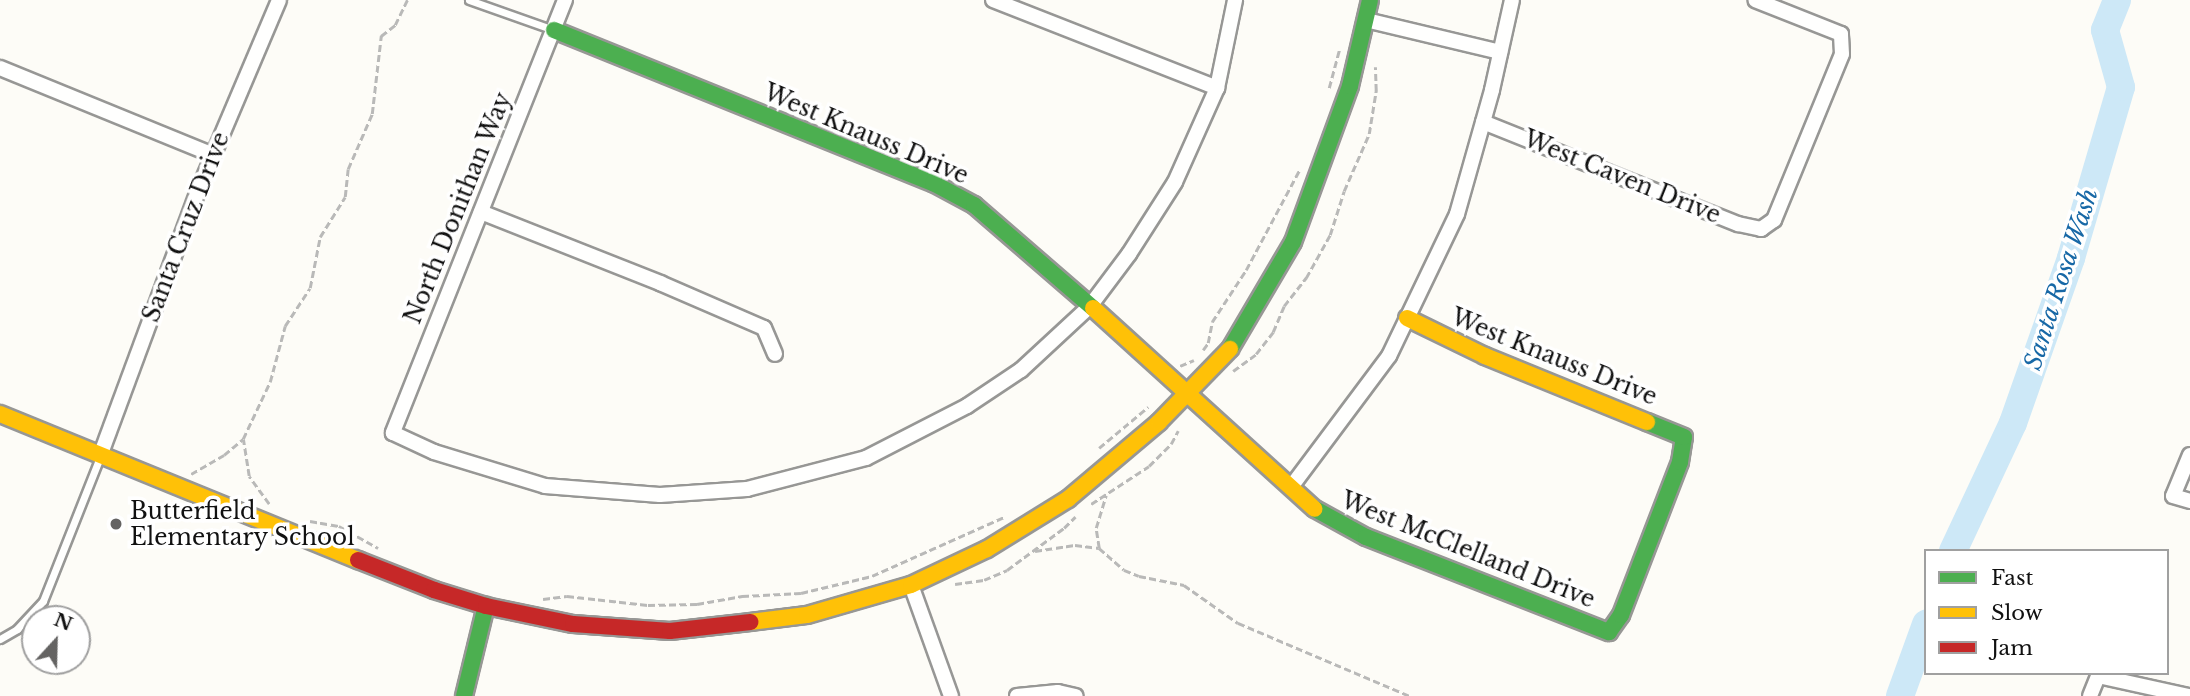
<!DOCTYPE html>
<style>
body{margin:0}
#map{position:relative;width:2190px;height:696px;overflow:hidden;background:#fdfcf7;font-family:"Libre Baskerville",serif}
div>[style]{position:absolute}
.river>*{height:28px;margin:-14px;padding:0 14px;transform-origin:14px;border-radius:14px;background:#cde8f7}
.path>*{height:2.5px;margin-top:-1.25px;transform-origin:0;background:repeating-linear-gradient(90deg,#b9b9b8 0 7px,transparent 0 10.5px)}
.roads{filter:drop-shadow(2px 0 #979795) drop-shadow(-2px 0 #979795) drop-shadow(0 2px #979795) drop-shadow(0 -2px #979795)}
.lane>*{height:7px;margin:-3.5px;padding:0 3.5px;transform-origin:3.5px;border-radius:3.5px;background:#fffffe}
.street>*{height:14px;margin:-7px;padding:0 7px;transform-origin:7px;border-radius:7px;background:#fffffe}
.fast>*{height:16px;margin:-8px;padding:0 8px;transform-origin:8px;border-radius:8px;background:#4caf50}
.slow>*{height:16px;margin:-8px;padding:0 8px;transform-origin:8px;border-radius:8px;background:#ffc107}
.jam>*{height:16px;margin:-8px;padding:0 8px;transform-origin:8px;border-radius:8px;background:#c62828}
.dots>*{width:19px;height:19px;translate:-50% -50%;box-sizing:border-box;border:4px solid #fff;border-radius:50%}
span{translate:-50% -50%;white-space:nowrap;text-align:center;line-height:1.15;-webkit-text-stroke:7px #fff;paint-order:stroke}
.street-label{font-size:23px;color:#111}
.poi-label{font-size:23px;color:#111}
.left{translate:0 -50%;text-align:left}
.water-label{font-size:24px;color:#1768a6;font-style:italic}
.legend{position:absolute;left:1924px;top:549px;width:245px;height:126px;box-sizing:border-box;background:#fff;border:2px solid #a0a0a0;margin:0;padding:9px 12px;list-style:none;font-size:21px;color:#111}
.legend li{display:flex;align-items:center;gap:14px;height:35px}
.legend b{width:35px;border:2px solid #a0a0a0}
.north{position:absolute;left:21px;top:605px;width:70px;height:70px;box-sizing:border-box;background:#fff;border:2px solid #a0a0a0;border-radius:50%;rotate:22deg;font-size:19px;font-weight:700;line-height:28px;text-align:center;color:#111}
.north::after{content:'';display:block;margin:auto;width:24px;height:32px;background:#646362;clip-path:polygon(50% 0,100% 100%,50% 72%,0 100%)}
</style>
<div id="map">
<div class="river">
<i style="left:1953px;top:551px;width:141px;rotate:-64.9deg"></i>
<i style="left:2013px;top:423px;width:175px;rotate:-70.6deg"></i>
<i style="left:2071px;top:258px;width:178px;rotate:-73.7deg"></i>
<i style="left:2121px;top:87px;width:59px;rotate:-105.7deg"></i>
<i style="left:2105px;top:30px;width:32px;rotate:-68deg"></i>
<i style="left:1900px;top:696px;width:77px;rotate:-70.1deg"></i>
</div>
<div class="path">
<i style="left:1329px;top:88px;width:39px;rotate:-75deg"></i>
<i style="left:1203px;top:350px;width:9px;rotate:-54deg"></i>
<i style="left:1208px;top:343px;width:21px;rotate:-79deg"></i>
<i style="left:1212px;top:322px;width:62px;rotate:-56.8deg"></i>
<i style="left:1246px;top:270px;width:115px;rotate:-61.9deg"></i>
<i style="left:1180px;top:366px;width:15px;rotate:-23deg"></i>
<i style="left:1233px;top:371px;width:29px;rotate:-36deg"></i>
<i style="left:1256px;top:354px;width:28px;rotate:-52deg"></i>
<i style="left:1273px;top:332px;width:28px;rotate:-67deg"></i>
<i style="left:1284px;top:306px;width:36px;rotate:-52deg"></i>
<i style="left:1306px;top:278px;width:49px;rotate:-60.8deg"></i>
<i style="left:1330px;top:235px;width:46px;rotate:-72.3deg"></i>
<i style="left:1344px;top:191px;width:62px;rotate:-66.3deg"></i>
<i style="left:1369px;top:134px;width:44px;rotate:-80.8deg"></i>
<i style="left:1376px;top:91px;width:24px;rotate:-92deg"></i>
<i style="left:1099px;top:448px;width:64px;rotate:-39.9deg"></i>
<i style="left:191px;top:474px;width:38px;rotate:-30deg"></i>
<i style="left:224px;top:455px;width:25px;rotate:-40deg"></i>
<i style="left:269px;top:504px;width:34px;rotate:-126deg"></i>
<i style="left:249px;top:476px;width:37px;rotate:-99deg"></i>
<i style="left:243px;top:439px;width:63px;rotate:-64.7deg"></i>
<i style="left:270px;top:382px;width:58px;rotate:-75deg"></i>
<i style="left:285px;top:326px;width:45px;rotate:-56.7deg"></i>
<i style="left:310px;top:288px;width:52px;rotate:-78.9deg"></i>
<i style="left:320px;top:237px;width:47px;rotate:-58deg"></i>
<i style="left:345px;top:197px;width:28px;rotate:-84deg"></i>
<i style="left:348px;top:169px;width:60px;rotate:-66.4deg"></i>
<i style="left:372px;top:114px;width:79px;rotate:-83.4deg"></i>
<i style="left:381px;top:36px;width:18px;rotate:-38deg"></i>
<i style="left:395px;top:25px;width:28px;rotate:-64deg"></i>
<i style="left:1091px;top:504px;width:69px;rotate:-33.2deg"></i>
<i style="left:1149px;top:466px;width:31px;rotate:-45deg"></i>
<i style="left:1171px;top:444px;width:15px;rotate:-62deg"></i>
<i style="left:310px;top:521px;width:29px;rotate:10deg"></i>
<i style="left:339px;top:526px;width:45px;rotate:29.4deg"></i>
<i style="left:1099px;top:548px;width:33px;rotate:41deg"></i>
<i style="left:1124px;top:570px;width:16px;rotate:22deg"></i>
<i style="left:1139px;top:576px;width:46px;rotate:11.3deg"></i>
<i style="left:1184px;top:585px;width:66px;rotate:35.1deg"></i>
<i style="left:1238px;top:623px;width:187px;rotate:23deg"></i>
<i style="left:1035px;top:551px;width:40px;rotate:-8.5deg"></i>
<i style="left:1075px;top:545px;width:24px;rotate:7deg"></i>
<i style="left:1099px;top:548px;width:20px;rotate:-99deg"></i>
<i style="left:1096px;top:528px;width:34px;rotate:-73deg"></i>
<i style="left:955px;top:584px;width:29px;rotate:-8deg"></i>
<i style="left:984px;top:580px;width:25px;rotate:-23deg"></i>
<i style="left:1007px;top:570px;width:71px;rotate:-36.4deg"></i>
<i style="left:1064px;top:528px;width:16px;rotate:-45deg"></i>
<i style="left:543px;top:599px;width:24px;rotate:-7deg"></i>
<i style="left:567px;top:596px;width:81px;rotate:6.3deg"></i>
<i style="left:648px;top:605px;width:49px;rotate:-1.2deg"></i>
<i style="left:697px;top:604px;width:46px;rotate:-10.1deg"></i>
<i style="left:742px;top:596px;width:59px;rotate:-2.9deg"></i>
<i style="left:801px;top:593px;width:73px;rotate:-13.5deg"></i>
<i style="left:872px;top:576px;width:145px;rotate:-24.1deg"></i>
</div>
<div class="roads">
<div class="lane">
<i style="left:469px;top:0;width:87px;rotate:19.5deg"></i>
<i style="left:0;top:639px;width:20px;rotate:-30deg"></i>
<i style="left:17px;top:629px;width:38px;rotate:-47deg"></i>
<i style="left:43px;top:601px;width:155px;rotate:-68.4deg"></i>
</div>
<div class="street">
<i style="left:565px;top:0;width:466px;rotate:111.7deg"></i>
<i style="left:393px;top:433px;width:45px;rotate:24.9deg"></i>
<i style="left:434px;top:452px;width:116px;rotate:17deg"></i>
<i style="left:545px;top:486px;width:115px;rotate:4.5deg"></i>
<i style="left:660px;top:495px;width:87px;rotate:-3.9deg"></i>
<i style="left:747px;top:489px;width:123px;rotate:-14.6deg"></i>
<i style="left:866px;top:458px;width:114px;rotate:-27.2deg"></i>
<i style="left:967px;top:406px;width:65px;rotate:-33.7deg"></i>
<i style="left:1021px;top:370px;width:94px;rotate:-42.8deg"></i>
<i style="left:1090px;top:306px;width:65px;rotate:-53.1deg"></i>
<i style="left:1129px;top:254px;width:85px;rotate:-57.4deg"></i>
<i style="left:1175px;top:182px;width:103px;rotate:-65.9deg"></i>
<i style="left:1217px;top:88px;width:90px;rotate:-78.4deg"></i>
<i style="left:993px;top:0;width:241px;rotate:21.4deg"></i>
<i style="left:1366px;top:20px;width:138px;rotate:13.4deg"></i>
<i style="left:0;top:68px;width:230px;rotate:22.2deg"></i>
<i style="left:1483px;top:122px;width:275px;rotate:21.8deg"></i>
<i style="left:1738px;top:224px;width:24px;rotate:12deg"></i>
<i style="left:1761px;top:229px;width:16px;rotate:-35deg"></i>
<i style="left:1774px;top:220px;width:179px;rotate:-67.7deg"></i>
<i style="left:1842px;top:54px;width:20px;rotate:-93deg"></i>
<i style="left:1841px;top:34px;width:92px;rotate:-158.4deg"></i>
<i style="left:481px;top:212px;width:193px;rotate:21.6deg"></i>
<i style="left:660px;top:283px;width:113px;rotate:23.4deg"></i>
<i style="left:764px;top:328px;width:28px;rotate:67deg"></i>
<i style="left:2190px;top:455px;width:44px;rotate:112.5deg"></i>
<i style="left:2173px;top:496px;width:18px;rotate:16deg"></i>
<i style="left:100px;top:456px;width:283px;rotate:-69.7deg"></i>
<i style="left:198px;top:191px;width:207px;rotate:-67deg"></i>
<i style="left:1291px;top:487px;width:164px;rotate:-53.2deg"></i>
<i style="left:1389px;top:356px;width:157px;rotate:-64.4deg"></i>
<i style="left:1457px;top:214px;width:129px;rotate:-74.2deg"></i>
<i style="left:1492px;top:90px;width:92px;rotate:-77.5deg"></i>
<i style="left:911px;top:585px;width:118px;rotate:70.2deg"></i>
<i style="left:1017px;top:696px;width:41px;rotate:-5.6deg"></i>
<i style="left:1058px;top:692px;width:18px;rotate:13deg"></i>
<i style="left:2090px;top:696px;width:22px;rotate:-68deg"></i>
<i style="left:2098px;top:676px;width:93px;rotate:12.4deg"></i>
</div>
<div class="fast">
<i style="left:554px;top:30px;width:409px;rotate:22deg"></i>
<i style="left:933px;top:183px;width:47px;rotate:28.2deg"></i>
<i style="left:974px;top:205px;width:157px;rotate:40.9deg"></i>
<i style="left:1230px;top:349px;width:124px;rotate:-59.5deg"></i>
<i style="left:1293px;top:242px;width:166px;rotate:-69.9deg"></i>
<i style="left:1350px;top:86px;width:88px;rotate:-76.9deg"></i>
<i style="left:1315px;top:509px;width:58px;rotate:28.8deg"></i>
<i style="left:1366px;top:537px;width:261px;rotate:21.4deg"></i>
<i style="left:1609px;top:632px;width:21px;rotate:-55deg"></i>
<i style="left:1621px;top:615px;width:164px;rotate:-68.9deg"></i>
<i style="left:1680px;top:462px;width:25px;rotate:-81deg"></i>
<i style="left:1684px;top:437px;width:40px;rotate:-158deg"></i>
<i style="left:464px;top:696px;width:93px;rotate:-76.3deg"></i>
</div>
<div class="slow">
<i style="left:1093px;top:308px;width:299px;rotate:42.2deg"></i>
<i style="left:1407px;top:318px;width:87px;rotate:26deg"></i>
<i style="left:1485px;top:356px;width:175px;rotate:22.2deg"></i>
<i style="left:0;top:414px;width:387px;rotate:22.2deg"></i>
<i style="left:750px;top:622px;width:57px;rotate:-7deg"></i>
<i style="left:807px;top:615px;width:108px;rotate:-16.1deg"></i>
<i style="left:911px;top:585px;width:84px;rotate:-25.3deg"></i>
<i style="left:987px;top:549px;width:95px;rotate:-31.7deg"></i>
<i style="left:1068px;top:499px;width:119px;rotate:-40.2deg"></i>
<i style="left:1159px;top:422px;width:102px;rotate:-45.8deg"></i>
</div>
<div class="jam">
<i style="left:358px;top:560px;width:82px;rotate:21.5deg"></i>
<i style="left:434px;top:590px;width:54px;rotate:17.1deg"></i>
<i style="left:486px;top:606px;width:89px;rotate:11.7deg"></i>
<i style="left:573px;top:624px;width:97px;rotate:4.1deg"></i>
<i style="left:670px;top:631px;width:81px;rotate:-6.4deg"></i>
</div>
</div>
<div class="dots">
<i style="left:116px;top:524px;background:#646362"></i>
</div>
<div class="street-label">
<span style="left:866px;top:134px;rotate:23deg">West Knauss Drive</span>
<span style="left:1622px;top:177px;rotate:22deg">West Caven Drive</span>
<span style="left:458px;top:208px;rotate:-68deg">North Donithan Way</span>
<span style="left:186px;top:227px;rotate:-69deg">Santa Cruz Drive</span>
<span style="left:1554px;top:357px;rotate:22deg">West Knauss Drive</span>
<span style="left:1468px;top:550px;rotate:22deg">West McClelland Drive</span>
</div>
<div class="poi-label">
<span class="left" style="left:130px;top:524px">Butterfield<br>Elementary School</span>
</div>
<div class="water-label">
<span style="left:2061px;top:279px;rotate:-72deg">Santa Rosa Wash</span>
</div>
<ul class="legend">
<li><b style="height:9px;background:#4caf50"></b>Fast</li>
<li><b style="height:9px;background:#ffc107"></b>Slow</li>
<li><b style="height:9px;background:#c62828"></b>Jam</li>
</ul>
<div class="north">N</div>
</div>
